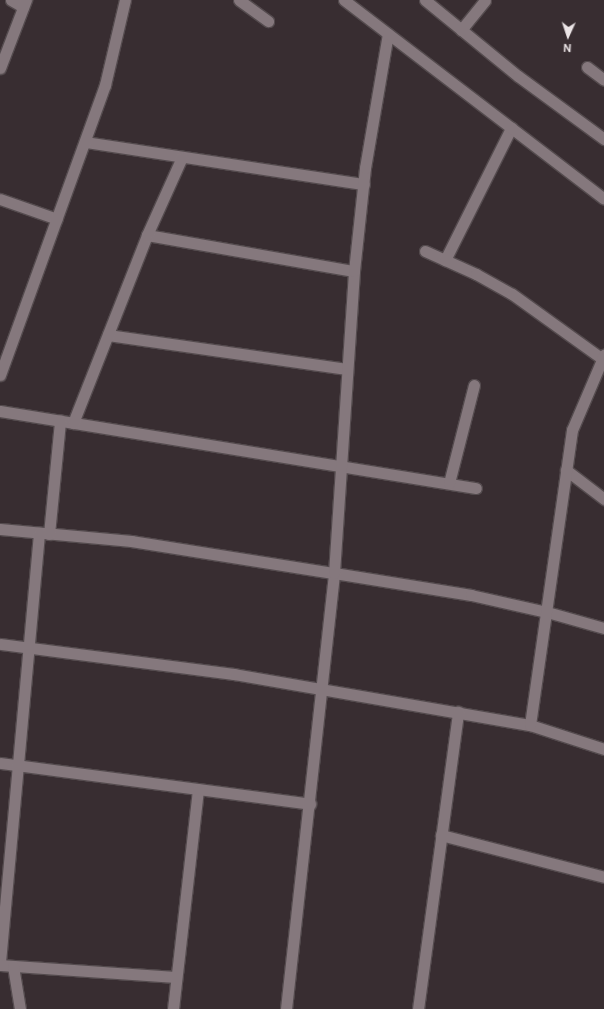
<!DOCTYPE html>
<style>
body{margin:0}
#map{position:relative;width:604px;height:1009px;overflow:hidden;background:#382d31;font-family:"DM Sans",sans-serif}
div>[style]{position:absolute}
.roads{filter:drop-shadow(1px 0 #544b4e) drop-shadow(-1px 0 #544b4e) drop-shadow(0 1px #544b4e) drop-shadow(0 -1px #544b4e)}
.minor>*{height:11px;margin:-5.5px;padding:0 5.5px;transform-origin:5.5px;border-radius:5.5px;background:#85787d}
.tertiary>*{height:11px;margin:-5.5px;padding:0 5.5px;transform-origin:5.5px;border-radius:5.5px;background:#85787d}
span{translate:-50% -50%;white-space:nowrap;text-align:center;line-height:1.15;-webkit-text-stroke:3.5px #382d31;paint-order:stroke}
.north{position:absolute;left:548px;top:16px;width:40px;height:40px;-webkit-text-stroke:3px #382d31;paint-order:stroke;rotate:183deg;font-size:11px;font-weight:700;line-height:16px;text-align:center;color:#ebe4e6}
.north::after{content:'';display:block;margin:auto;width:14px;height:18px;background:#ebe4e6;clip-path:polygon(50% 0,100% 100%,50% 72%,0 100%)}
</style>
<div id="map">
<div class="roads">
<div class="minor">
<i style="left:11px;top:0;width:14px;rotate:30deg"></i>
<i style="left:239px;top:0;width:36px;rotate:36deg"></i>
<i style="left:425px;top:0;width:120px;rotate:39.3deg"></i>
<i style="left:518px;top:76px;width:107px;rotate:36.2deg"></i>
<i style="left:461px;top:30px;width:38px;rotate:-51deg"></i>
<i style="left:587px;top:67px;width:21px;rotate:37deg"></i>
<i style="left:0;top:68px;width:73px;rotate:-69.1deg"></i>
<i style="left:85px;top:142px;width:282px;rotate:8.6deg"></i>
<i style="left:0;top:199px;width:60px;rotate:19.3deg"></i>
<i style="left:147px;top:235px;width:210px;rotate:9.9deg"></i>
<i style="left:425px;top:251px;width:56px;rotate:24.3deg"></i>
<i style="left:476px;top:274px;width:41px;rotate:29.1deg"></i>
<i style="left:512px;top:294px;width:113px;rotate:35.7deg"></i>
<i style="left:445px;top:260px;width:148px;rotate:-63.4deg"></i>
<i style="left:108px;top:335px;width:241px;rotate:8.1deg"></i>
<i style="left:0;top:375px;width:308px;rotate:-70.1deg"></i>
<i style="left:105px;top:85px;width:87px;rotate:-76.8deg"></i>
<i style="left:0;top:411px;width:482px;rotate:9.2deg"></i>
<i style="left:73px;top:423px;width:202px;rotate:-68.5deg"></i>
<i style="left:147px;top:235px;width:85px;rotate:-65.8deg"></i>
<i style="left:566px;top:470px;width:48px;rotate:37.3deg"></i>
<i style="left:449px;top:483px;width:101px;rotate:-75.7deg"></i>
<i style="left:0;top:529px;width:132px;rotate:5.2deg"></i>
<i style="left:131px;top:541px;width:206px;rotate:9deg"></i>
<i style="left:334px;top:573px;width:139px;rotate:9.1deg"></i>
<i style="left:471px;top:595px;width:78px;rotate:12.6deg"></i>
<i style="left:547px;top:612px;width:59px;rotate:15.7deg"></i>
<i style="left:49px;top:534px;width:114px;rotate:-84.4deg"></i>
<i style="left:0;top:644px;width:236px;rotate:7.3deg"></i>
<i style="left:234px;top:674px;width:300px;rotate:9.8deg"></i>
<i style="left:530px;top:725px;width:78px;rotate:18deg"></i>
<i style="left:530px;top:725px;width:298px;rotate:-81.9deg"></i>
<i style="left:572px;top:430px;width:82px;rotate:-66.9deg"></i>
<i style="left:0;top:763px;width:313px;rotate:7.5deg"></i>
<i style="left:441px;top:835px;width:168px;rotate:14.4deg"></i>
<i style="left:0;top:962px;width:431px;rotate:-84.8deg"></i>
<i style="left:0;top:965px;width:176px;rotate:3.9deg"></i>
<i style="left:13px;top:966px;width:44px;rotate:80.8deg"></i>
<i style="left:173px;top:1009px;width:221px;rotate:-83.5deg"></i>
<i style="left:286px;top:1009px;width:439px;rotate:-83.7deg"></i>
<i style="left:334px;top:573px;width:303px;rotate:-86.2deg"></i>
<i style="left:354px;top:271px;width:104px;rotate:-83.9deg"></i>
<i style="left:365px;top:168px;width:136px;rotate:-80.3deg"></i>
<i style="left:418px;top:1009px;width:300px;rotate:-82.3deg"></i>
</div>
<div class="tertiary">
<i style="left:344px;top:0;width:327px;rotate:37.4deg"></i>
</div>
</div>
<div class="north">N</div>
</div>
